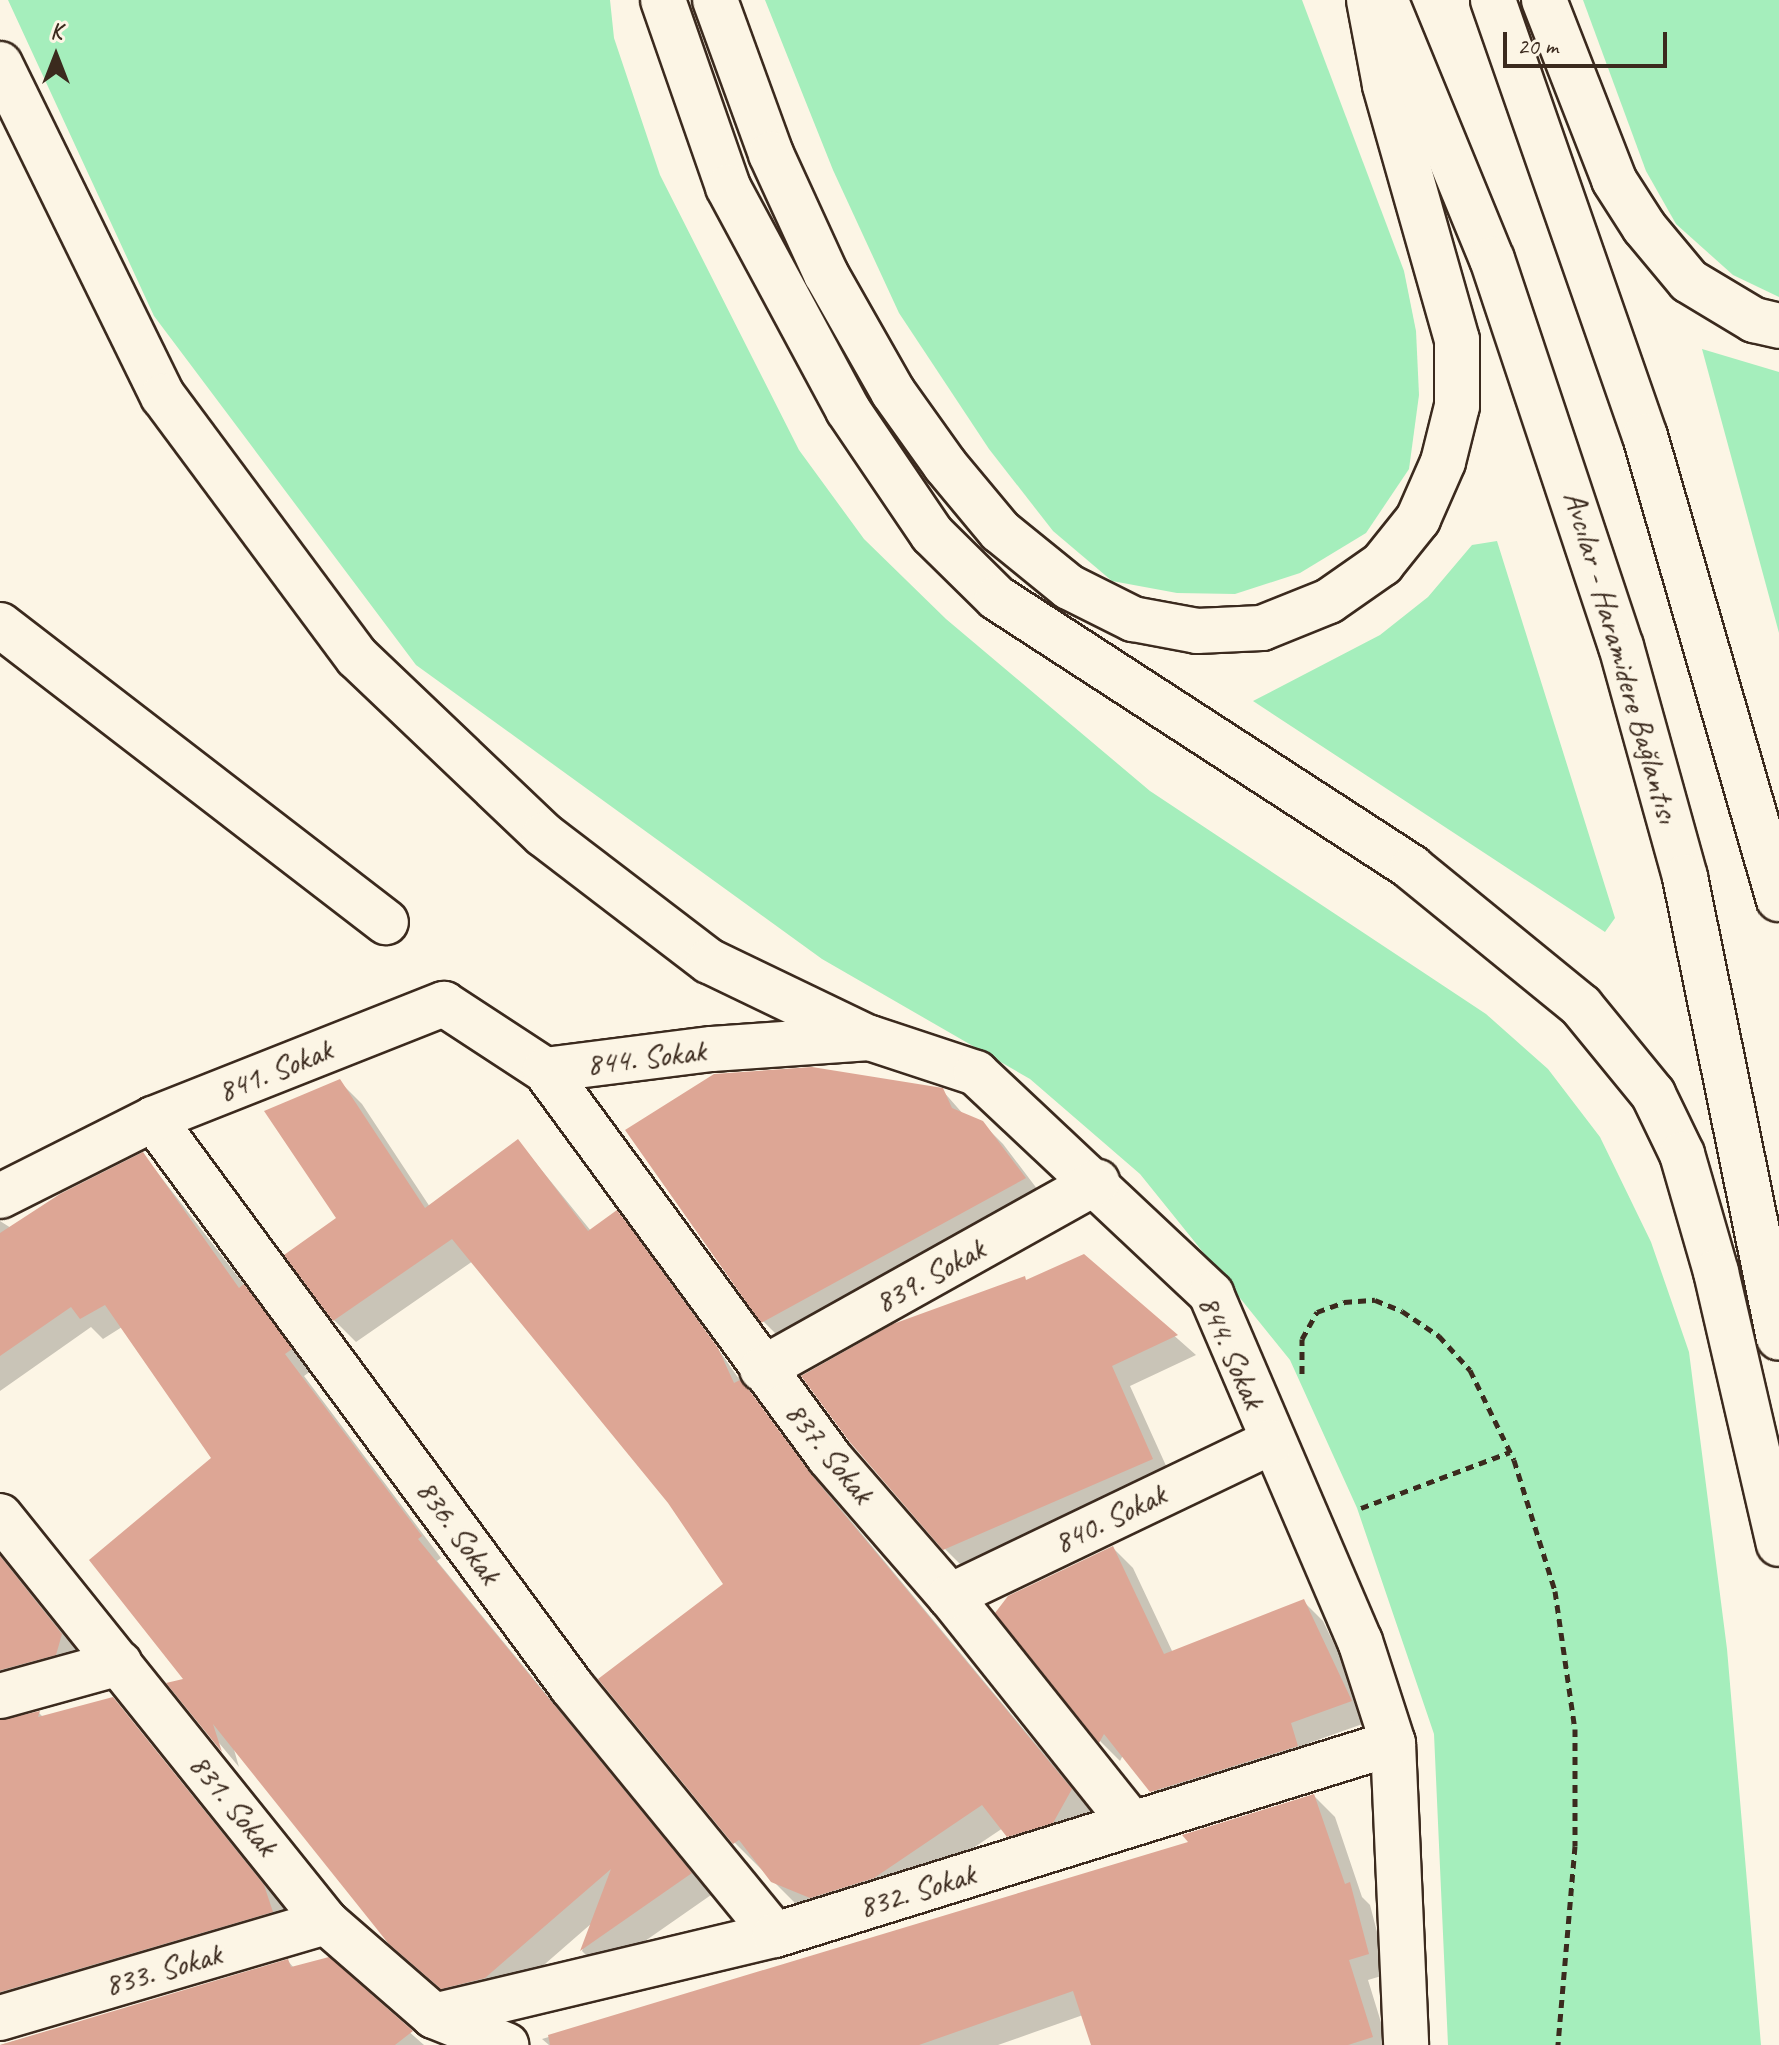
<!DOCTYPE html>
<meta charset="utf-8">
<style>
body{margin:0}
#map{position:relative;width:1779px;height:2045px;overflow:hidden;background:#fcf5e5;font-family:Caveat,sans-serif}
div>[style]{position:absolute}
.green>*{inset:0;background:#a5eebc}
.shadow>*{inset:0;background:#0003}
.building>*{inset:0;background:#dda695}
.path>*{height:5px;margin-top:-2.5px;transform-origin:0;background:repeating-linear-gradient(90deg,#3b2a1e 0 8px,transparent 0 14px)}
.roads{filter:drop-shadow(2px 0 #3b2a1e) drop-shadow(-2px 0 #3b2a1e) drop-shadow(0 2px #3b2a1e) drop-shadow(0 -2px #3b2a1e)}
.minor>*{height:44px;margin:-22px;padding:0 22px;transform-origin:22px;border-radius:22px;background:#fcf5e5}
.trunk>*{height:44px;margin:-22px;padding:0 22px;transform-origin:22px;border-radius:22px;background:#fcf5e5}
span{translate:-50% -50%;white-space:nowrap;text-align:center;line-height:1.15;-webkit-text-stroke:6px #fcf5e5;paint-order:stroke}
.street-label{font-size:32px;color:#3b2a1e}
.north{position:absolute;left:16px;top:16px;width:80px;height:80px;-webkit-text-stroke:6px #fcf5e5;paint-order:stroke;rotate:0deg;font-size:22px;font-weight:700;line-height:32px;text-align:center;color:#3b2a1e}
.north::after{content:'';display:block;margin:auto;width:28px;height:36px;background:#3b2a1e;clip-path:polygon(50% 0,100% 100%,50% 72%,0 100%)}
.scale{position:absolute;left:1503px;top:32px;width:164px;height:36px;box-sizing:border-box;border:4px solid #3b2a1e;border-top:0;padding-left:10px;font-size:24px;line-height:28px;white-space:nowrap;color:#3b2a1e;-webkit-text-stroke:6px #fcf5e5;paint-order:stroke}
</style>
<div id="map">
<div class="green">
<i style="clip-path:polygon(8px 0,610px 0,614px 38px,660px 175px,799px 450px,864px 539px,946px 619px,1150px 791px,1486px 1014px,1548px 1069px,1600px 1137px,1651px 1242px,1689px 1352px,1727px 1649px,1761px 2045px,1448px 2045px,1434px 1734px,1357px 1508px,1290px 1360px,1140px 1174px,1030px 1079px,822px 959px,416px 665px,154px 316px)"></i>
<i style="clip-path:polygon(765px 0,1302px 0,1404px 271px,1416px 331px,1419px 395px,1409px 469px,1366px 533px,1300px 573px,1235px 594px,1177px 593px,1112px 581px,1053px 531px,989px 449px,899px 313px,833px 170px)"></i>
<i style="clip-path:polygon(1583px 0,1779px 0,1779px 297px,1733px 275px,1676px 224px,1646px 171px)"></i>
<i style="clip-path:polygon(1702px 349px,1779px 372px,1779px 633px)"></i>
<i style="clip-path:polygon(1497px 541px,1615px 918px,1605px 932px,1253px 701px,1380px 635px,1428px 597px,1472px 545px)"></i>
</div>
<div class="shadow">
<i style="clip-path:polygon(340px 1082px,362px 1104px,430px 1207px,518px 1141px,591px 1231px,616px 1212px,638px 1234px,748px 1392px,832px 1498px,1093px 1813px,1074px 1844px,1031px 1858px,1003px 1828px,897px 1899px,833px 1919px,796px 1904px,735px 1843px,601px 1679px,725px 1585px,670px 1502px,473px 1261px,356px 1342px,334px 1320px)"></i>
<i style="clip-path:polygon(942px 1090px,964px 1115px,982px 1123px,1003px 1144px,1044px 1198px,783px 1341px,763px 1321px)"></i>
<i style="clip-path:polygon(143px 1154px,311px 1371px,304px 1376px,441px 1558px,437px 1561px,711px 1895px,602px 1971px,582px 1951px,592px 1923px,506px 1998px,463px 2008px,389px 1941px,233px 1746px,239px 1767px,170px 1684px,187px 1680px,213px 1458px,122px 1327px,103px 1339px,91px 1327px,0 1391px,0 1221px,11px 1228px)"></i>
<i style="clip-path:polygon(1084px 1256px,1196px 1355px,1130px 1386px,1172px 1479px,964px 1568px,944px 1548px,1027px 1282px)"></i>
<i style="clip-path:polygon(1113px 1548px,1133px 1568px,1173px 1653px,1303px 1601px,1323px 1621px,1371px 1721px,1309px 1743px,1317px 1766px,1171px 1811px,1123px 1755px,1120px 1761px,1101px 1742px,998px 1613px)"></i>
<i style="clip-path:polygon(0 1555px,84px 1658px,0 1709px)"></i>
<i style="clip-path:polygon(113px 1699px,286px 1910px,294px 1934px,0 2032px,0 1721px,39px 1713px,43px 1717px)"></i>
<i style="clip-path:polygon(1314px 1796px,1335px 1817px,1362px 1897px,1370px 1905px,1388px 1974px,1368px 1980px,1388px 2045px,1093px 2045px,1083px 2015px,998px 2045px,549px 2045px,542px 2039px,1192px 1843px)"></i>
<i style="clip-path:polygon(328px 1960px,424px 2045px,0 2045px,288px 1961px,294px 1968px)"></i>
</div>
<div class="building">
<i style="clip-path:polygon(812px 1067px,943px 1088px,952px 1108px,983px 1121px,1026px 1178px,761px 1323px,625px 1130px,714px 1074px)"></i>
<i style="clip-path:polygon(340px 1079px,425px 1208px,518px 1139px,588px 1231px,617px 1210px,718px 1348px,734px 1383px,740px 1380px,749px 1390px,810px 1473px,1072px 1789px,1053px 1823px,1007px 1837px,982px 1805px,874px 1878px,810px 1898px,771px 1882px,739px 1840px,733px 1844px,598px 1679px,723px 1584px,668px 1503px,452px 1239px,333px 1321px,284px 1255px,336px 1218px,264px 1111px)"></i>
<i style="clip-path:polygon(143px 1152px,239px 1288px,244px 1284px,292px 1349px,285px 1354px,422px 1536px,418px 1539px,692px 1873px,580px 1951px,611px 1869px,485px 1978px,441px 1989px,388px 1943px,213px 1724px,222px 1752px,166px 1683px,183px 1679px,89px 1560px,211px 1458px,105px 1305px,80px 1319px,71px 1307px,0 1356px,0 1233px,60px 1194px)"></i>
<i style="clip-path:polygon(1084px 1254px,1178px 1335px,1112px 1366px,1153px 1459px,943px 1550px,849px 1441px,801px 1376px,893px 1324px,1025px 1276px,1026px 1280px)"></i>
<i style="clip-path:polygon(1113px 1546px,1164px 1654px,1304px 1599px,1352px 1701px,1291px 1723px,1298px 1746px,1150px 1792px,1104px 1734px,1099px 1743px,995px 1613px,1008px 1596px)"></i>
<i style="clip-path:polygon(0 1556px,62px 1634px,56px 1655px,0 1670px)"></i>
<i style="clip-path:polygon(113px 1697px,264px 1885px,273px 1912px,0 1992px,0 1720px,40px 1711px,38px 1717px)"></i>
<i style="clip-path:polygon(1314px 1794px,1345px 1884px,1350px 1882px,1369px 1954px,1349px 1960px,1373px 2037px,1348px 2045px,1091px 2045px,1073px 1991px,919px 2045px,550px 2045px,548px 2035px,1188px 1842px,1182px 1835px)"></i>
<i style="clip-path:polygon(329px 1957px,413px 2031px,395px 2045px,0 2045px,288px 1959px,291px 1967px)"></i>
</div>
<div class="path">
<i style="left:1302px;top:1374px;width:35px;rotate:-90deg"></i>
<i style="left:1302px;top:1339px;width:31px;rotate:-61deg"></i>
<i style="left:1317px;top:1312px;width:29px;rotate:-20deg"></i>
<i style="left:1344px;top:1302px;width:31px;rotate:-4deg"></i>
<i style="left:1375px;top:1300px;width:29px;rotate:22deg"></i>
<i style="left:1402px;top:1311px;width:45px;rotate:34deg"></i>
<i style="left:1439px;top:1336px;width:46px;rotate:47.6deg"></i>
<i style="left:1470px;top:1370px;width:100px;rotate:63.9deg"></i>
<i style="left:1514px;top:1460px;width:137px;rotate:72.6deg"></i>
<i style="left:1555px;top:1591px;width:139px;rotate:81.8deg"></i>
<i style="left:1575px;top:1729px;width:117px;rotate:90deg"></i>
<i style="left:1575px;top:1846px;width:200px;rotate:94.9deg"></i>
<i style="left:1361px;top:1508px;width:159px;rotate:-20.6deg"></i>
</div>
<div class="roads">
<div class="minor">
<i style="left:0;top:64px;width:370px;rotate:63.9deg"></i>
<i style="left:163px;top:396px;width:325px;rotate:53.4deg"></i>
<i style="left:357px;top:657px;width:258px;rotate:43.6deg"></i>
<i style="left:544px;top:835px;width:208px;rotate:37.4deg"></i>
<i style="left:709px;top:961px;width:178px;rotate:25.7deg"></i>
<i style="left:0;top:625px;width:487px;rotate:37.6deg"></i>
<i style="left:545px;top:1070px;width:168px;rotate:-7.2deg"></i>
<i style="left:712px;top:1049px;width:158px;rotate:-4deg"></i>
<i style="left:870px;top:1038px;width:112px;rotate:18.3deg"></i>
<i style="left:976px;top:1073px;width:323px;rotate:43.2deg"></i>
<i style="left:1211px;top:1294px;width:378px;rotate:66.8deg"></i>
<i style="left:1360px;top:1641px;width:107px;rotate:72.1deg"></i>
<i style="left:1393px;top:1743px;width:302px;rotate:87.5deg"></i>
<i style="left:153px;top:1119px;width:706px;rotate:53.58deg"></i>
<i style="left:572px;top:1687px;width:320px;rotate:50.7deg"></i>
<i style="left:0;top:1196px;width:171px;rotate:-26.7deg"></i>
<i style="left:153px;top:1119px;width:313px;rotate:-21.6deg"></i>
<i style="left:444px;top:1004px;width:121px;rotate:33.2deg"></i>
<i style="left:545px;top:1070px;width:480px;rotate:53.7deg"></i>
<i style="left:829px;top:1457px;width:184px;rotate:49deg"></i>
<i style="left:950px;top:1596px;width:290px;rotate:51.4deg"></i>
<i style="left:762px;top:1369px;width:384px;rotate:-29.2deg"></i>
<i style="left:0;top:1516px;width:521px;rotate:51.24deg"></i>
<i style="left:326px;top:1922px;width:143px;rotate:41deg"></i>
<i style="left:434px;top:2016px;width:78px;rotate:21.9deg"></i>
<i style="left:950px;top:1596px;width:356px;rotate:-25.6deg"></i>
<i style="left:0;top:1696px;width:124px;rotate:-15.4deg"></i>
<i style="left:434px;top:2016px;width:350px;rotate:-13.4deg"></i>
<i style="left:775px;top:1935px;width:647px;rotate:-17.26deg"></i>
<i style="left:0;top:2018px;width:340px;rotate:-16.4deg"></i>
</div>
<div class="trunk">
<i style="left:663px;top:0;width:198px;rotate:70.8deg"></i>
<i style="left:728px;top:187px;width:253px;rotate:61.7deg"></i>
<i style="left:848px;top:410px;width:150px;rotate:55.9deg"></i>
<i style="left:932px;top:534px;width:91px;rotate:44.6deg"></i>
<i style="left:997px;top:598px;width:495px;rotate:33deg"></i>
<i style="left:1412px;top:868px;width:218px;rotate:39.2deg"></i>
<i style="left:1581px;top:1006px;width:114px;rotate:50.7deg"></i>
<i style="left:1653px;top:1094px;width:67px;rotate:64.2deg"></i>
<i style="left:1682px;top:1154px;width:123px;rotate:73.9deg"></i>
<i style="left:1716px;top:1272px;width:279px;rotate:77deg"></i>
<i style="left:715px;top:0;width:164px;rotate:70deg"></i>
<i style="left:771px;top:154px;width:132px;rotate:65.4deg"></i>
<i style="left:826px;top:274px;width:136px;rotate:60.4deg"></i>
<i style="left:893px;top:392px;width:90px;rotate:54.5deg"></i>
<i style="left:945px;top:465px;width:86px;rotate:50.2deg"></i>
<i style="left:1000px;top:531px;width:89px;rotate:39.1deg"></i>
<i style="left:1069px;top:587px;width:72px;rotate:26.6deg"></i>
<i style="left:1133px;top:619px;width:65px;rotate:10.6deg"></i>
<i style="left:1197px;top:631px;width:65px;rotate:-2.6deg"></i>
<i style="left:1262px;top:628px;width:72px;rotate:-21.9deg"></i>
<i style="left:1329px;top:601px;width:65px;rotate:-34.9deg"></i>
<i style="left:1382px;top:564px;width:58px;rotate:-51.3deg"></i>
<i style="left:1418px;top:519px;width:62px;rotate:-66.3deg"></i>
<i style="left:1443px;top:462px;width:58px;rotate:-76deg"></i>
<i style="left:1457px;top:406px;width:66px;rotate:-90deg"></i>
<i style="left:1457px;top:340px;width:265px;rotate:-105.8deg"></i>
<i style="left:1385px;top:85px;width:86px;rotate:-100.7deg"></i>
<i style="left:1493px;top:0;width:462px;rotate:70.8deg"></i>
<i style="left:1645px;top:436px;width:482px;rotate:73.9deg"></i>
<i style="left:1544px;top:0;width:193px;rotate:68.7deg"></i>
<i style="left:1614px;top:180px;width:56px;rotate:57.4deg"></i>
<i style="left:1644px;top:227px;width:70px;rotate:50.2deg"></i>
<i style="left:1689px;top:281px;width:76px;rotate:31deg"></i>
<i style="left:1754px;top:320px;width:26px;rotate:13deg"></i>
<i style="left:1388px;top:6px;width:274px;rotate:67.7deg"></i>
<i style="left:1492px;top:259px;width:408px;rotate:71.6deg"></i>
<i style="left:1621px;top:646px;width:240px;rotate:74.5deg"></i>
<i style="left:1685px;top:877px;width:470px;rotate:78.5deg"></i>
</div>
</div>
<div class="street-label">
<span style="left:1621px;top:657px;rotate:74deg">Avcılar - Haramidere Bağlantısı</span>
<span style="left:646px;top:1058px;rotate:-7deg">844. Sokak</span>
<span style="left:275px;top:1071px;rotate:-22deg">841. Sokak</span>
<span style="left:930px;top:1276px;rotate:-29deg">839. Sokak</span>
<span style="left:1231px;top:1352px;rotate:66deg">844. Sokak</span>
<span style="left:829px;top:1453px;rotate:51deg">837. Sokak</span>
<span style="left:1110px;top:1519px;rotate:-26deg">840. Sokak</span>
<span style="left:458px;top:1532px;rotate:54deg">836. Sokak</span>
<span style="left:233px;top:1805px;rotate:51deg">831. Sokak</span>
<span style="left:917px;top:1891px;rotate:-17deg">832. Sokak</span>
<span style="left:163px;top:1970px;rotate:-16deg">833. Sokak</span>
</div>
<div class="north">K</div>
<div class="scale">20 m</div>
</div>
